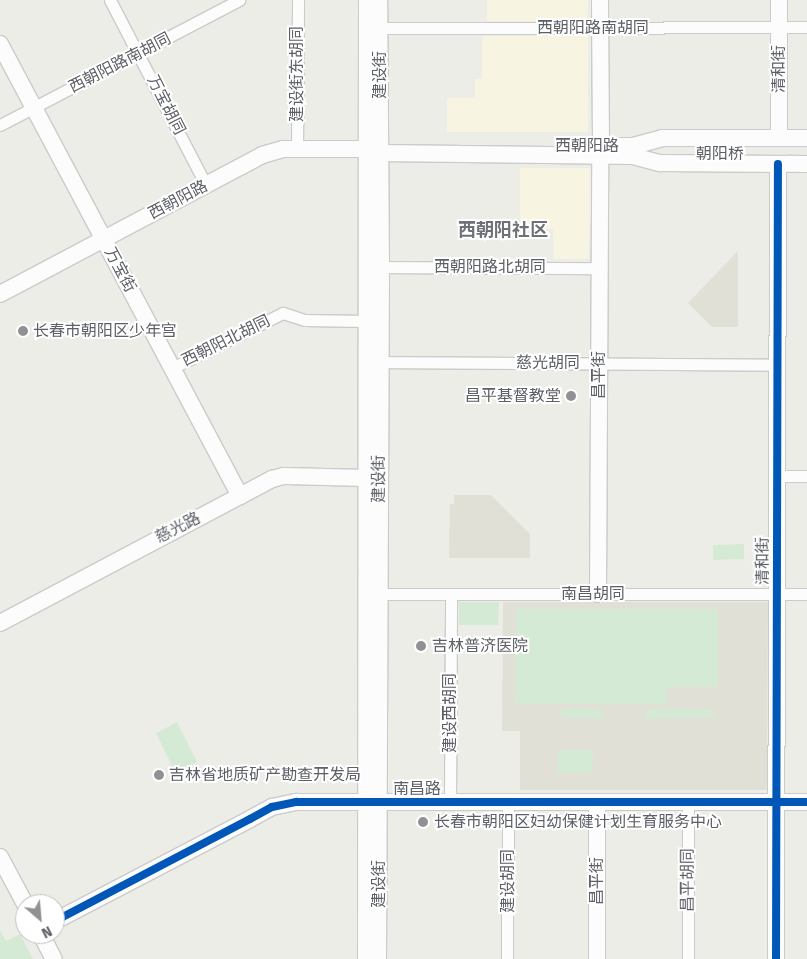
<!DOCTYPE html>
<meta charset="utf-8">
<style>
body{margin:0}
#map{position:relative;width:807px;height:959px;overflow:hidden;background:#edede8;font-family:"Fira Sans","Noto Sans SC",sans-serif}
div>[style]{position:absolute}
.commercial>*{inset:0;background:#f7f5e1}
.education>*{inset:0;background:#e1e0d7}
.green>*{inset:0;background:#d5ead5}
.roads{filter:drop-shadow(1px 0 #cacbca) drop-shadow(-1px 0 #cacbca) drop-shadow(0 1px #cacbca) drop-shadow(0 -1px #cacbca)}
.street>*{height:11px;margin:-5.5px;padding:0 5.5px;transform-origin:5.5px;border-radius:5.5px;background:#fcfcfc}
.secondary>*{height:16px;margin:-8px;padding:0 8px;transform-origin:8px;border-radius:8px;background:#fcfcfc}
.cycleway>*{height:8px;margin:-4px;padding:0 4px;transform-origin:4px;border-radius:4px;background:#0057b8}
.dots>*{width:14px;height:14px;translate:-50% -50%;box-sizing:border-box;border:2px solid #fff;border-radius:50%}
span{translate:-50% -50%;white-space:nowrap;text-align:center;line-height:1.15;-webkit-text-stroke:4px #fff;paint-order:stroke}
.street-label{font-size:16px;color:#5d6066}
.poi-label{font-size:16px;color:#5d6066}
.left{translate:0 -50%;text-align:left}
.right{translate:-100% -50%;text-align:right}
.neighbourhood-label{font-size:18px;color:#6e7278;font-weight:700}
.north{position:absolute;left:15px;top:894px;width:50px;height:50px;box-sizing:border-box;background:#fff;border:1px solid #bebfc2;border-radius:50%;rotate:153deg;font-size:14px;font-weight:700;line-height:20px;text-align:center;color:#5d6066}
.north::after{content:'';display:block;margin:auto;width:18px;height:22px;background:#8f9194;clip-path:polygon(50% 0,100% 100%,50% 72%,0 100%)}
</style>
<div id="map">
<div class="commercial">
<i style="clip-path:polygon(487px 0,588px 0,587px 21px,487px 21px)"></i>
<i style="clip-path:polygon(482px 36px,588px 36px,588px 132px,447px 132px,447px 98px,475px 98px,475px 79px,482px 79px)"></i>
<i style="clip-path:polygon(520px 168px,590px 168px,589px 259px,554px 259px,553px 229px,520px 229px)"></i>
</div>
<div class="education">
<i style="clip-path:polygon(738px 251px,738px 327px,712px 327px,688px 303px)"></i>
<i style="clip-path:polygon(454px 495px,491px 495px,530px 534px,530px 558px,449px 558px,450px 504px,454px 504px)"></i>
<i style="clip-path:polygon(503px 602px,768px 602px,767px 790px,520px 790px,520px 731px,502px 731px)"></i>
</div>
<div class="green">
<i style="clip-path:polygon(744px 544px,744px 559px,713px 560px,713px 545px)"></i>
<i style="clip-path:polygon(459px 602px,499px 602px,498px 625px,459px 625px)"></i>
<i style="clip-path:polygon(516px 609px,718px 609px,718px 687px,667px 687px,666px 704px,515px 704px)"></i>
<i style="clip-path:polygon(566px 709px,600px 709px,603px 712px,603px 719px,561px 717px,561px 711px)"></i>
<i style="clip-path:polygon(652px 709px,708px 709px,713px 712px,714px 717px,645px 719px,647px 711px)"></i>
<i style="clip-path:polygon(177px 722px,197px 762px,175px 772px,156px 733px)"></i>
<i style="clip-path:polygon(558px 750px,593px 750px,592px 772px,558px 773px)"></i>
<i style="clip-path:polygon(0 930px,6px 941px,20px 934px,33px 959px,0 959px)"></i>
</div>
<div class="roads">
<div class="street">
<i style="left:110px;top:0;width:208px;rotate:62.6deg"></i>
<i style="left:379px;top:28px;width:428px;rotate:-0.1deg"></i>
<i style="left:0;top:125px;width:270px;rotate:-27.6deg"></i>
<i style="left:297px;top:149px;width:149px;rotate:-89.6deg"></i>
<i style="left:381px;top:267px;width:219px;rotate:0.3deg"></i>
<i style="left:379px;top:362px;width:398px;rotate:0.4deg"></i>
<i style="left:172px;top:368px;width:124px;rotate:-26.4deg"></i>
<i style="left:283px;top:313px;width:23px;rotate:18deg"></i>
<i style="left:305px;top:320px;width:62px;rotate:0.9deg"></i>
<i style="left:777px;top:476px;width:30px"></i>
<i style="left:379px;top:594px;width:428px"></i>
<i style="left:450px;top:802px;width:208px;rotate:-89.7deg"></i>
<i style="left:507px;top:959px;width:157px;rotate:-89.6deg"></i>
<i style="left:688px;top:959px;width:157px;rotate:-90deg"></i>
</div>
<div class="secondary">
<i style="left:600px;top:0;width:146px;rotate:89.6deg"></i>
<i style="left:779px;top:0;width:138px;rotate:90deg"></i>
<i style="left:0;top:44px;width:512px;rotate:62.03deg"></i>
<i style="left:616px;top:146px;width:17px"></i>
<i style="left:633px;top:146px;width:30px;rotate:-15deg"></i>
<i style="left:662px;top:138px;width:145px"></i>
<i style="left:0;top:294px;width:297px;rotate:-27.9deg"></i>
<i style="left:262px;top:155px;width:22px;rotate:-16deg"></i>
<i style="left:283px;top:149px;width:84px"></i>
<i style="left:367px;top:149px;width:13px;rotate:18deg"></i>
<i style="left:379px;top:153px;width:254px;rotate:0.7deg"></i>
<i style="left:633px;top:156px;width:28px;rotate:15deg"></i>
<i style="left:660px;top:163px;width:147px;rotate:0.4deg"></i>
<i style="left:598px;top:594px;width:439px;rotate:-89.7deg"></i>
<i style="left:0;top:623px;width:308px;rotate:-27.9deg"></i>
<i style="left:272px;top:479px;width:12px;rotate:-14deg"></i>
<i style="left:284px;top:476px;width:83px;rotate:1.4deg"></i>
<i style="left:597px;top:802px;width:157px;rotate:90deg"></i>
<i style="left:0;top:857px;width:53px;rotate:62deg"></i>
<i style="left:55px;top:921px;width:220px;rotate:-27.6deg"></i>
<i style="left:250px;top:819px;width:25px;rotate:-29deg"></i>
<i style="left:272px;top:807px;width:25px;rotate:-12deg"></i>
<i style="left:296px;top:802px;width:511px"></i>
<i style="left:41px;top:934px;width:28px;rotate:63deg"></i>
<i style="left:366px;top:959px;width:959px;rotate:-89.94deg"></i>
<i style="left:378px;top:959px;width:692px;rotate:-89.75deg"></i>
<i style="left:381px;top:267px;width:267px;rotate:-90.4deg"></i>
<i style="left:776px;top:959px;width:795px;rotate:-89.86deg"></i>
</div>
</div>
<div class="cycleway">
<i style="left:55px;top:921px;width:220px;rotate:-27.6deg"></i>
<i style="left:250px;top:819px;width:25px;rotate:-29deg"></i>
<i style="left:272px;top:807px;width:25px;rotate:-12deg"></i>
<i style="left:296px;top:802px;width:511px"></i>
<i style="left:776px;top:959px;width:795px;rotate:-89.86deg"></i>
</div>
<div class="dots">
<i style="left:23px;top:331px;background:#8f9194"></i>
<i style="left:571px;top:396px;background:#8f9194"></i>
<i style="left:421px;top:646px;background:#8f9194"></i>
<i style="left:159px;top:775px;background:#8f9194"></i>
<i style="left:423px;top:822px;background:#8f9194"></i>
</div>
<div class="street-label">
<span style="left:593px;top:28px">西朝阳路南胡同</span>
<span style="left:120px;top:63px;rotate:-27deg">西朝阳路南胡同</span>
<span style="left:779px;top:69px;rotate:-90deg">清和街</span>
<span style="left:297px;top:74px;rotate:-90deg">建设街东胡同</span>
<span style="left:380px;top:75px;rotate:-90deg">建设街</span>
<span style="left:166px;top:105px;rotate:63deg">万宝胡同</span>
<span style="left:587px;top:146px">西朝阳路</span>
<span style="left:720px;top:154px">朝阳桥</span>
<span style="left:178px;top:200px;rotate:-28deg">西朝阳路</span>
<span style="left:490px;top:267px">西朝阳路北胡同</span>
<span style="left:120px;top:270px;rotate:62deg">万宝街</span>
<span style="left:226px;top:341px;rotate:-26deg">西朝阳北胡同</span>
<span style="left:548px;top:363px">慈光胡同</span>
<span style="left:599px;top:375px;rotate:-90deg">昌平街</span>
<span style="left:379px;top:479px;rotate:-90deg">建设街</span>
<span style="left:178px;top:528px;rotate:-27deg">慈光路</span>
<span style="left:763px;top:561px;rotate:-90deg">清和街</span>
<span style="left:593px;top:594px">南昌胡同</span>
<span style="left:450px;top:713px;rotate:-90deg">建设西胡同</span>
<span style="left:417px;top:789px">南昌路</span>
<span style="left:688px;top:880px;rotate:-90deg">昌平胡同</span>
<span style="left:508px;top:881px;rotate:-90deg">建设胡同</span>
<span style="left:597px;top:881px;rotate:-90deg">昌平街</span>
<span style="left:379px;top:884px;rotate:-90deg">建设街</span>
</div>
<div class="poi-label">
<span class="left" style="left:33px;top:331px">长春市朝阳区少年宫</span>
<span class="right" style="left:561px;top:396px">昌平基督教堂</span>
<span class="left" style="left:432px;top:646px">吉林普济医院</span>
<span class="left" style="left:169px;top:775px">吉林省地质矿产勘查开发局</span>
<span class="left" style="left:434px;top:822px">长春市朝阳区妇幼保健计划生育服务中心</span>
</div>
<div class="neighbourhood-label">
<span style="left:503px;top:230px">西朝阳社区</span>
</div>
<div class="north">N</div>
</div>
